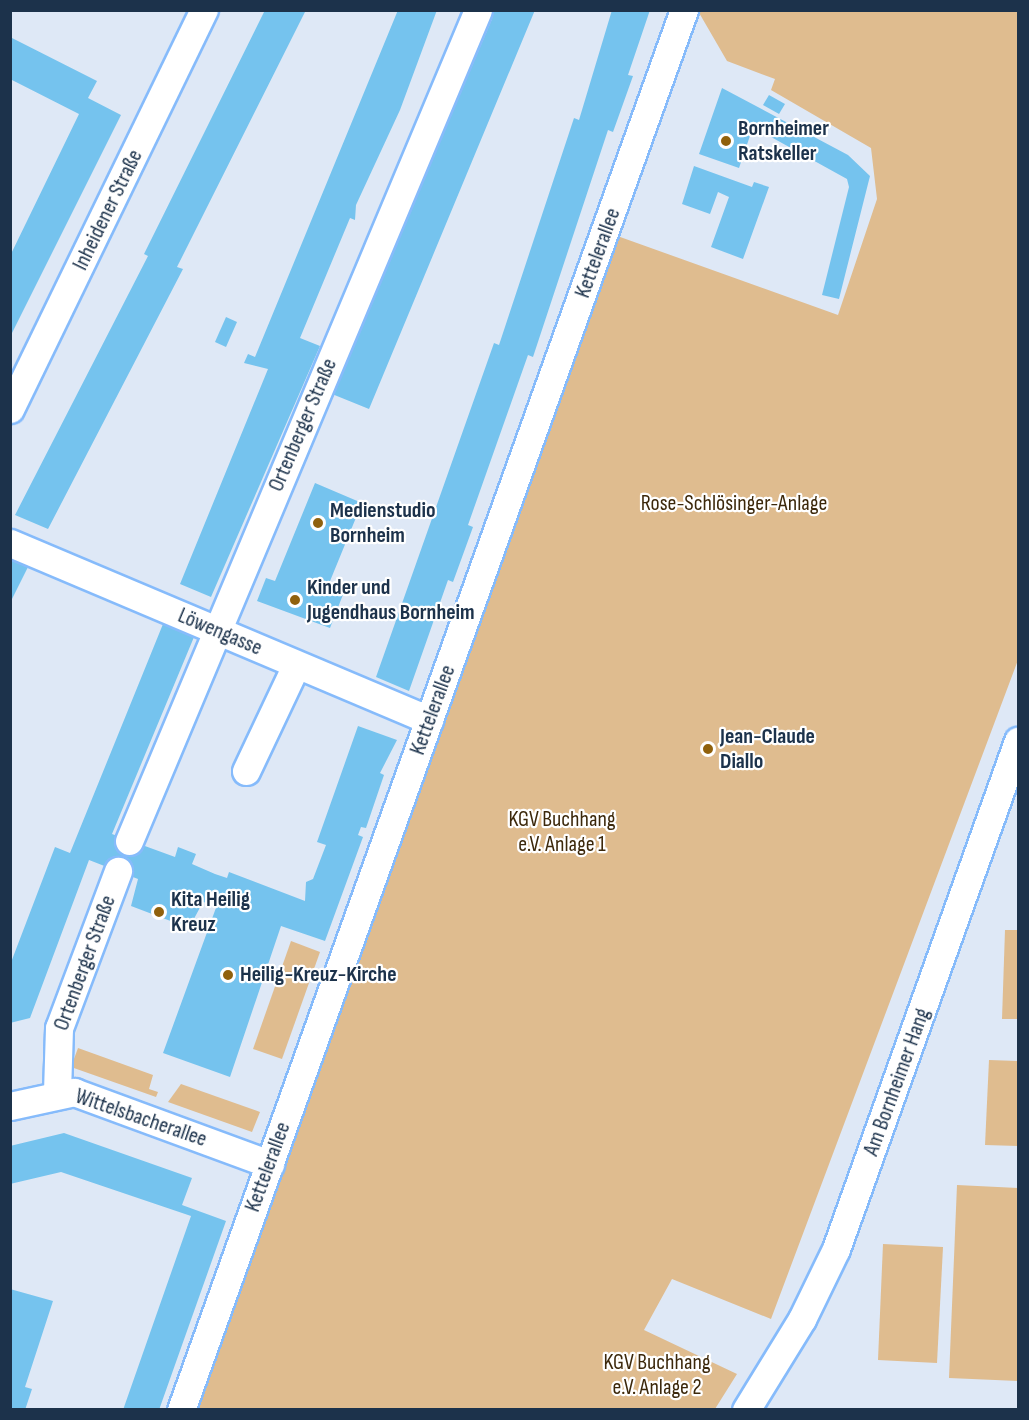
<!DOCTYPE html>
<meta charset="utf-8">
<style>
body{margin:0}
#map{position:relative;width:1029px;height:1420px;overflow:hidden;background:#dee8f6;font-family:"Sofia Sans Condensed",sans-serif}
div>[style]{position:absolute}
.green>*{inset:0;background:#dfbc8f}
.building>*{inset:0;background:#75c3ee}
.roads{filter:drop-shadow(2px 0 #86bbfb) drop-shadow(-2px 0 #86bbfb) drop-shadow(0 2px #86bbfb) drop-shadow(0 -2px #86bbfb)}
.minor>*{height:27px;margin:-13.5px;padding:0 13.5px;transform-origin:13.5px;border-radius:13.5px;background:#fff}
.dots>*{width:16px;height:16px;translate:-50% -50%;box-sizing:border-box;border:3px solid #fff;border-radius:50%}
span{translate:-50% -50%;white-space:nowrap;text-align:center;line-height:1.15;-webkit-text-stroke:4.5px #fff;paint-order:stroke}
.poi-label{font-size:22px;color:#1c324b;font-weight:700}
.left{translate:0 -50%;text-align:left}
.street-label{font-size:22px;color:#1c324b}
.park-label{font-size:22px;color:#3c280b}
.frame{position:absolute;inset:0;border:12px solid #1c324b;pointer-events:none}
</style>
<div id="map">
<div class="green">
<i style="clip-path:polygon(698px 11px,1018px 11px,1018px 660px,771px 1319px,672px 1279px,644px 1330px,737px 1374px,715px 1409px,190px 1410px,609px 233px,838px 315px,877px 199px,871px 148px,771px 90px,775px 79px,727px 61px)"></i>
<i style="clip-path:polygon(1005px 930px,1018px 930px,1018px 1019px,1002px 1019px)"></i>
<i style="clip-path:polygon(291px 941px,320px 952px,282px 1059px,253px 1049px)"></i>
<i style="clip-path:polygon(78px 1048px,153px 1075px,149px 1089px,158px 1092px,156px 1097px,71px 1067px)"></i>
<i style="clip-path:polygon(989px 1060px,1018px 1061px,1018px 1146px,985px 1145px)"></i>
<i style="clip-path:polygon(181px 1084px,260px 1112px,252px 1132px,168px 1102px)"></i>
<i style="clip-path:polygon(957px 1185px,1018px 1188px,1018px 1381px,949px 1378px)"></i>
<i style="clip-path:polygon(883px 1244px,943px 1247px,937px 1363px,878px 1360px)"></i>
</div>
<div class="building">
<i style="clip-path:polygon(265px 10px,306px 10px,177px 267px,183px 269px,48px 529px,15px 515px,148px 256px,144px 254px)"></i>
<i style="clip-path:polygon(398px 10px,437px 10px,400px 110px,356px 205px,355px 220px,350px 218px,300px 338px,320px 346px,211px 597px,180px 584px,268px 369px,244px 363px,248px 354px,255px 357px)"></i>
<i style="clip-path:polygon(491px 10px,535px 10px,369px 409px,332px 394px,492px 19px)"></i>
<i style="clip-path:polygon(612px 10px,650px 10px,628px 75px,633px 76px,613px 132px,608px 130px,533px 357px,528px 355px,468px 525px,473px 527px,453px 582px,448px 580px,409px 691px,376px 677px,494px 343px,499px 345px,574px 118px,579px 120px)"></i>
<i style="clip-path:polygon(10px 37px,97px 81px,88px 98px,121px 115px,10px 337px,10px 256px,79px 114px,10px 79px)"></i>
<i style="clip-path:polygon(722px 88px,848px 155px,870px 176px,839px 299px,822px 295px,849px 187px,847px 179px,753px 127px,739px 168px,699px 154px)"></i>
<i style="clip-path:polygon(769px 95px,785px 104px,779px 114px,763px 105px)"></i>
<i style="clip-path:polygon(694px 166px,752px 187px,754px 182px,769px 187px,743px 259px,711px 247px,729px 197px,718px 192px,710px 214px,682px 204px)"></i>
<i style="clip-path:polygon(226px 317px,237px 322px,226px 347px,215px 342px)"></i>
<i style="clip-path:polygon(315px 483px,362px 503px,328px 586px,344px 592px,330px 628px,257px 601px,266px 578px,275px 581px)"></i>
<i style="clip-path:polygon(10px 560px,28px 567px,10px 603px)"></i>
<i style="clip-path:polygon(163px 624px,194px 637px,112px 834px,175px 857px,178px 847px,196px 854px,192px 864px,215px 874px,227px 878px,229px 872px,305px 901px,306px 882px,313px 879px,326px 845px,317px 842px,358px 726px,397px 740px,380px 773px,384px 775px,366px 828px,361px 827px,358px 835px,363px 837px,325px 941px,281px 926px,230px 1077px,163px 1053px,217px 905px,203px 902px,189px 928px,131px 906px,138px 879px,89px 860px,30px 1018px,10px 1023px,10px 965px,55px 847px,70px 853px)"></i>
<i style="clip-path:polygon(64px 1133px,192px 1178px,182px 1205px,226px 1221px,159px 1410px,123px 1410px,191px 1216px,61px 1172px,10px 1184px,10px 1146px)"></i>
<i style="clip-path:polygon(10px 1289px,53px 1301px,25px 1387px,32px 1389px,25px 1410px,10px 1410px)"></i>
</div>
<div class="roads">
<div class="minor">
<i style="left:10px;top:409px;width:444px;rotate:-64.1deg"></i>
<i style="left:10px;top:543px;width:455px;rotate:22.9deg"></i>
<i style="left:246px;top:771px;width:117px;rotate:-64.7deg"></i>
<i style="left:129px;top:841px;width:901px;rotate:-67.22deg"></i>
<i style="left:57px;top:1092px;width:64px;rotate:-88.2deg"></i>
<i style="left:59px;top:1028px;width:168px;rotate:-69.4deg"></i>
<i style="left:10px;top:1106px;width:66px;rotate:-12.3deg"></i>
<i style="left:74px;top:1092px;width:209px;rotate:20.2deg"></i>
<i style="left:181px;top:1410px;width:1488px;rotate:-70.24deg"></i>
<i style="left:746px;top:1410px;width:107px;rotate:-58.4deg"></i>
<i style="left:802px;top:1319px;width:78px;rotate:-64.1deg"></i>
<i style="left:836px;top:1249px;width:540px;rotate:-70.29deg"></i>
</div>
</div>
<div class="dots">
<i style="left:726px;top:141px;background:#90610d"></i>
<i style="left:318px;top:523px;background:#90610d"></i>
<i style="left:295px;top:600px;background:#90610d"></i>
<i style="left:708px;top:749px;background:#90610d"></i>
<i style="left:159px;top:912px;background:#90610d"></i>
<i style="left:228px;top:975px;background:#90610d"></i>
</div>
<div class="poi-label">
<span class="left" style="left:738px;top:141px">Bornheimer<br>Ratskeller</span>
<span class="left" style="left:330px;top:523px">Medienstudio<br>Bornheim</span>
<span class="left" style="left:307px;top:600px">Kinder und<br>Jugendhaus Bornheim</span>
<span class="left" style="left:720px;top:749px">Jean-Claude<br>Diallo</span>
<span class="left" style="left:171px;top:912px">Kita Heilig<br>Kreuz</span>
<span class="left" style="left:240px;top:975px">Heilig-Kreuz-Kirche</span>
</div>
<div class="street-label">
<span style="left:108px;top:210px;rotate:-64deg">Inheidener Straße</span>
<span style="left:598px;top:253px;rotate:-70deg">Kettelerallee</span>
<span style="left:303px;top:425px;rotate:-67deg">Ortenberger Straße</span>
<span style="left:220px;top:632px;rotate:23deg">Löwengasse</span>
<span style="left:433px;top:710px;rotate:-70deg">Kettelerallee</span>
<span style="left:85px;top:963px;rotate:-70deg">Ortenberger Straße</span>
<span style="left:897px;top:1082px;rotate:-70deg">Am Bornheimer Hang</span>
<span style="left:141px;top:1118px;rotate:19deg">Wittelsbacherallee</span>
<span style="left:268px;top:1167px;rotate:-70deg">Kettelerallee</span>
</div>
<div class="park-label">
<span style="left:734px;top:504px">Rose-Schlösinger-Anlage</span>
<span style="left:562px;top:832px">KGV Buchhang<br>e.V. Anlage 1</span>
<span style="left:657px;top:1375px">KGV Buchhang<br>e.V. Anlage 2</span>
</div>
<div class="frame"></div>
</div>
